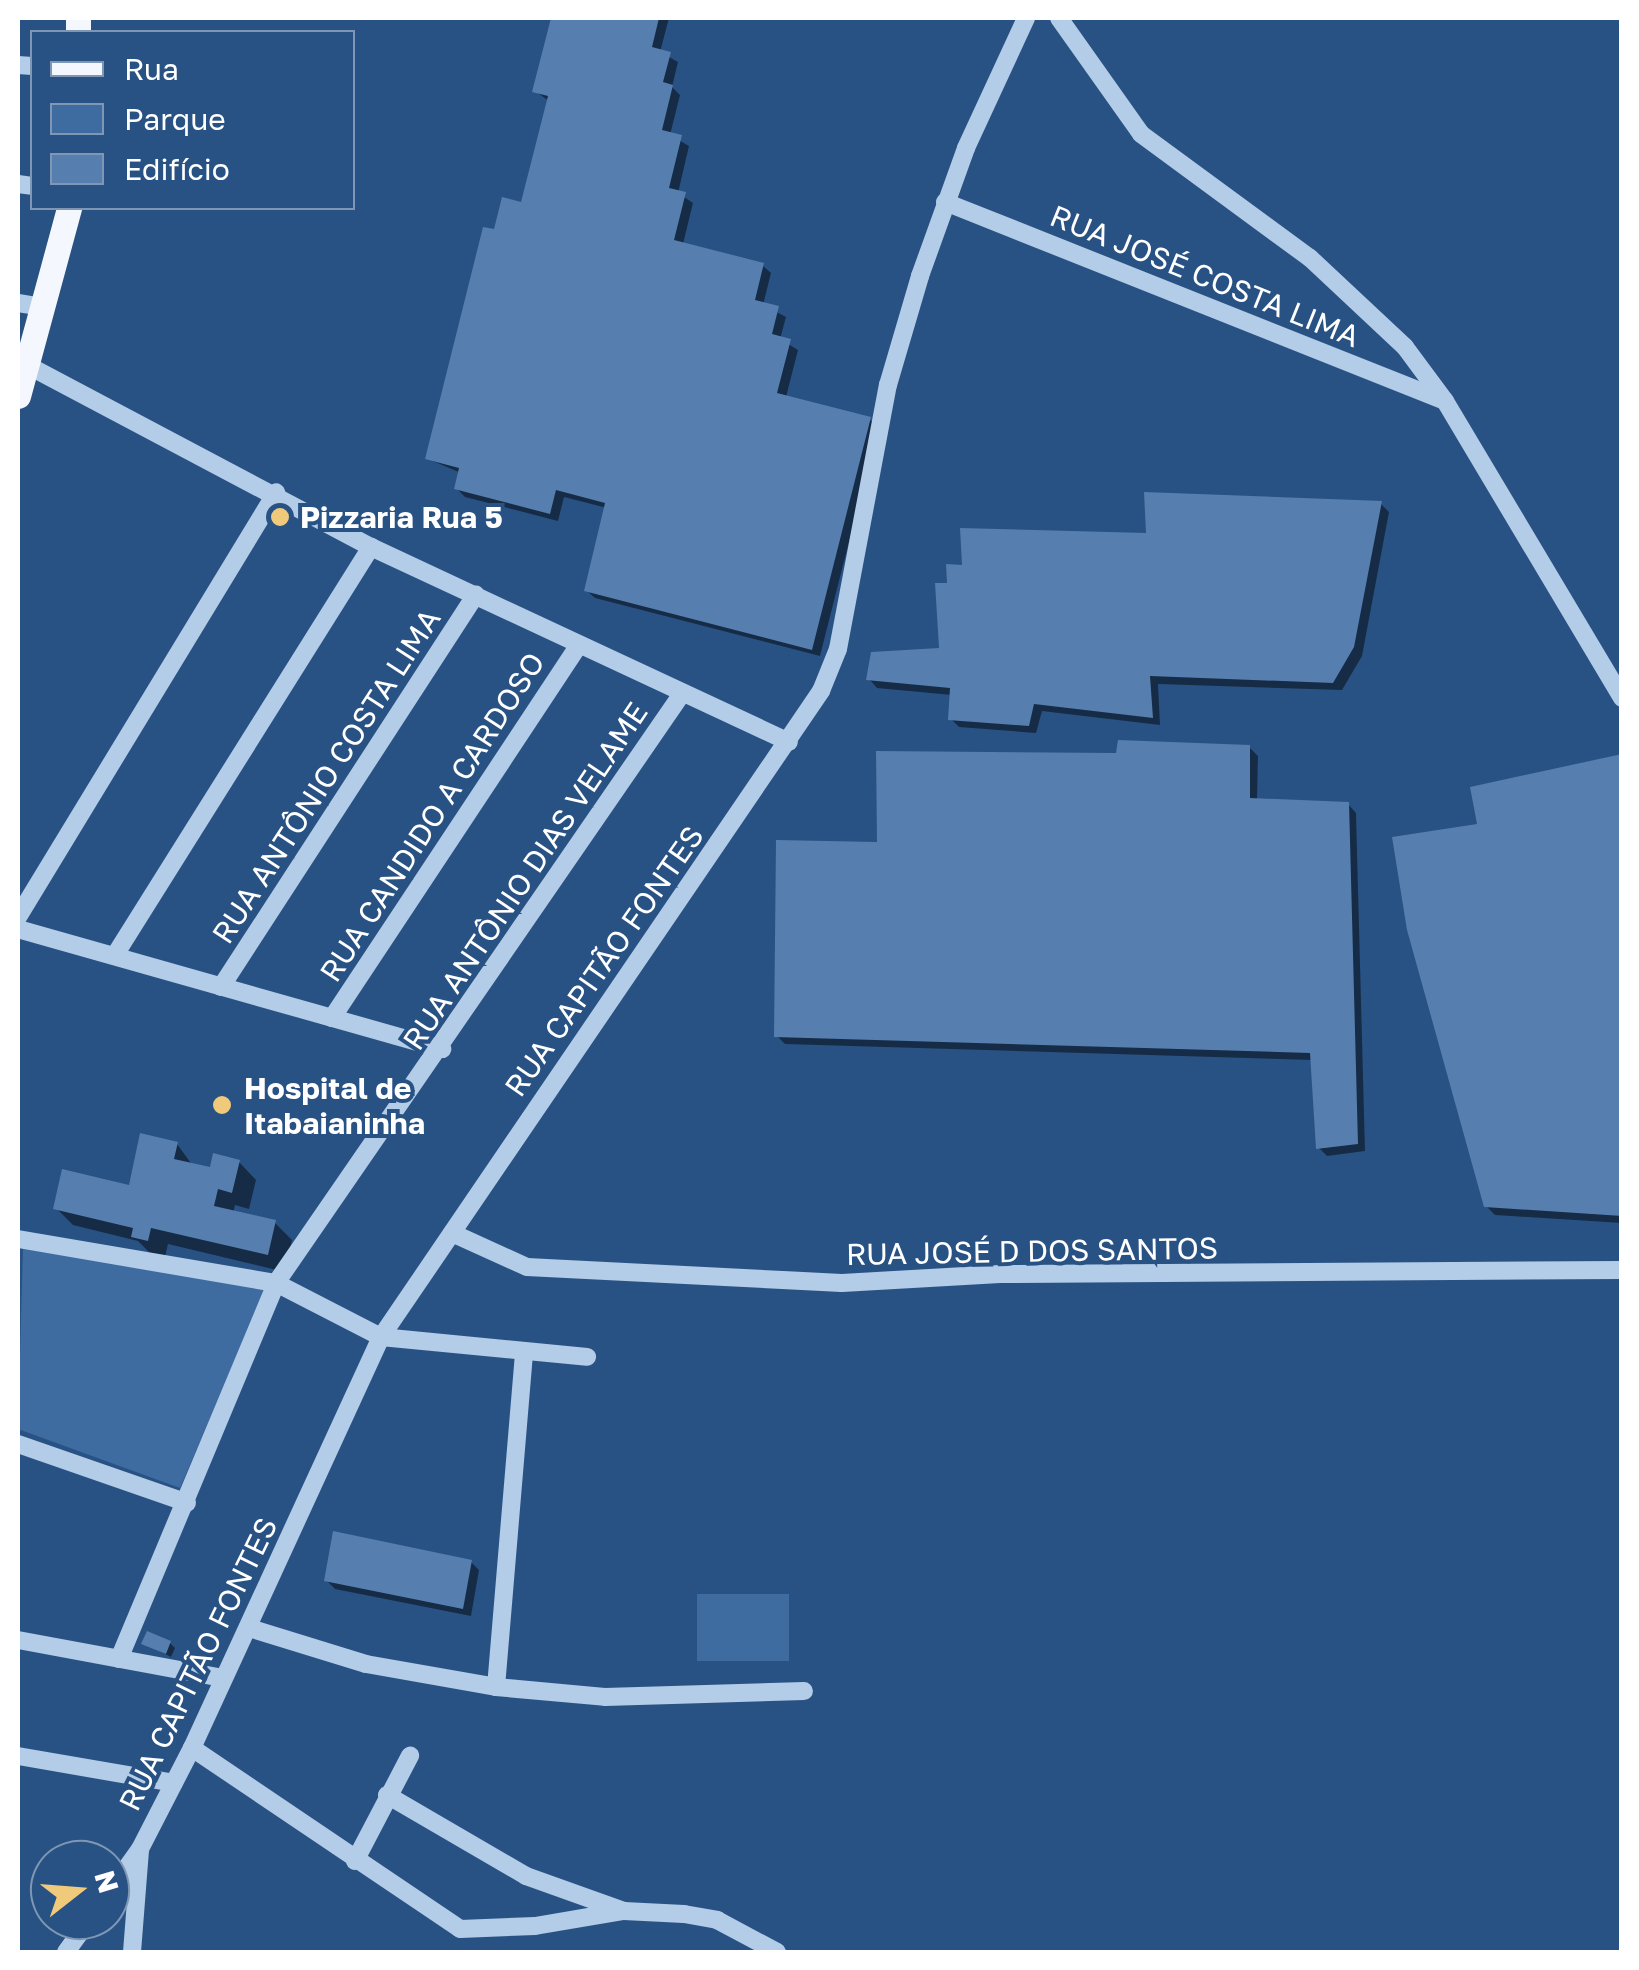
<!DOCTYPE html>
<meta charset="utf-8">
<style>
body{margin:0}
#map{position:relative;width:1639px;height:1970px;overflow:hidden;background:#295284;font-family:"Golos Text",sans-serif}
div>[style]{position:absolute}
.green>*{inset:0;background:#3e6ca1}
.shadow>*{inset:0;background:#0007}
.building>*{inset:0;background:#567eae}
.minor>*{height:18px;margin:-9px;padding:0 9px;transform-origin:9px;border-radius:9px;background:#b3cce7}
.major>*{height:25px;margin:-12.5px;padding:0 12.5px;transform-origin:12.5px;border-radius:12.5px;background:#f4f8fe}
.dots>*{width:28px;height:28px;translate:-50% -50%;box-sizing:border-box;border:5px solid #295284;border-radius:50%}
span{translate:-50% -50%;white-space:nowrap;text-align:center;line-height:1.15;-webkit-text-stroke:8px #295284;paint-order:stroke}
.street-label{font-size:30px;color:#fff}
.poi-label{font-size:30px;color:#fff;font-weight:700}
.left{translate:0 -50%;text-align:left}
.frame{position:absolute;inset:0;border:20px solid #fff;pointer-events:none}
.legend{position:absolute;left:30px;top:30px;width:325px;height:180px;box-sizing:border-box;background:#295284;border:2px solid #7f97b5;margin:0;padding:12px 18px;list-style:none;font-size:30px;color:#fff}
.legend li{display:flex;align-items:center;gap:20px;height:50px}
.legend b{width:50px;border:2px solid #7f97b5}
.north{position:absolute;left:30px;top:1840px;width:100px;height:100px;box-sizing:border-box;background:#295284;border:2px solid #7f97b5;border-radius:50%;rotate:73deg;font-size:28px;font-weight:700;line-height:40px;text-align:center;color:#fff}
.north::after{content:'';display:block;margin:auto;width:35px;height:45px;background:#eeca7a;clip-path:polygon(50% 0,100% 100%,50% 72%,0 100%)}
</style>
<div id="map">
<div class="green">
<i style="clip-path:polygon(23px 1247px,266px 1288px,180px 1488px,18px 1429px)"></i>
<i style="clip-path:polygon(697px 1594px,789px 1594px,789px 1661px,697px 1661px)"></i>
</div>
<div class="shadow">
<i style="clip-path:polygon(553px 18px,669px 18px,660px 52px,678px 62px,672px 87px,680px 95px,670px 135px,689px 146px,678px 193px,693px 203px,683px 244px,762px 265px,771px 273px,763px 305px,786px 317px,780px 339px,798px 350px,786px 397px,869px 419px,878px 427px,820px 656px,595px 598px,586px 590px,607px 508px,564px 497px,558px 521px,465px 497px,457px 489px,461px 473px,428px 459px,495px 232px,523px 205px,549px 101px,535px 91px)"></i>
<i style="clip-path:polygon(1381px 504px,1389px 512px,1362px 656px,1342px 690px,1158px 684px,1160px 725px,1042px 711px,1036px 733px,959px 727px,951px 719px,952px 695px,877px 688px,869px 679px,942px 650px,950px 586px,965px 567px)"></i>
<i style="clip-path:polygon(1249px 747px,1258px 756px,1257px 801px,1348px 804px,1356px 813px,1365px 1151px,1327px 1156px,1319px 1148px,1313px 1060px,785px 1044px,777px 1036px,879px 845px,1118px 756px)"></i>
<i style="clip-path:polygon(1622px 757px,1622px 1223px,1495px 1215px,1486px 1206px,1480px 826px)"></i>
<i style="clip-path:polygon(177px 1144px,193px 1166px,212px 1170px,239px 1162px,256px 1180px,249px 1209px,235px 1205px,233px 1213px,274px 1222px,292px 1240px,285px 1272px,168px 1244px,165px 1257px,151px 1254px,138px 1241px,73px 1225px,56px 1208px,130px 1188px)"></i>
<i style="clip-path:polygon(471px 1562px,479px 1570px,471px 1616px,335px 1589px,327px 1581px)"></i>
<i style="clip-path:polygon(144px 1643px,170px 1643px,175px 1648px,171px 1657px)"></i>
</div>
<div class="building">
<i style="clip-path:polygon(551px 18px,659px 18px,652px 47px,671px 52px,663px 82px,673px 85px,662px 130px,682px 135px,669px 188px,686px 192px,674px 240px,764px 263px,755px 300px,779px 306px,772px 334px,791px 339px,777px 393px,871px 417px,812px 650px,584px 591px,605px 503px,556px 490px,550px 514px,454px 489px,459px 468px,425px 459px,483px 227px,494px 229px,502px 197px,521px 202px,548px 96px,532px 92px)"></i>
<i style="clip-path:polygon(1144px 492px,1382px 501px,1354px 647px,1333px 683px,1150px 676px,1153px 718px,1034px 704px,1029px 726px,948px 720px,950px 688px,866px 680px,871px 652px,939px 648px,935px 583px,947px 583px,946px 564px,962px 565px,960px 528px,1146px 533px)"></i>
<i style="clip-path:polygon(1118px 740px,1250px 745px,1250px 798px,1349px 802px,1358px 1144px,1316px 1149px,1310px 1053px,774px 1037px,776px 840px,877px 842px,876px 751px,1116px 753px)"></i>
<i style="clip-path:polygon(1622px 754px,1622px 1216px,1484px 1207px,1407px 930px,1392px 837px,1477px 824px,1470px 787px)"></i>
<i style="clip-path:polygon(140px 1133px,178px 1142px,174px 1159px,210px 1167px,213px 1153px,240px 1160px,232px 1193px,218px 1189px,214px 1206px,276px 1220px,268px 1255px,151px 1228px,148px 1241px,131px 1237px,133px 1228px,53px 1209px,62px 1169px,129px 1185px)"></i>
<i style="clip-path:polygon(333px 1531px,472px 1560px,463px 1609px,324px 1581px)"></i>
<i style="clip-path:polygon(147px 1631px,171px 1641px,166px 1654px,141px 1644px)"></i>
</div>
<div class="minor">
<i style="left:1059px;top:18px;width:142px;rotate:54.7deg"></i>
<i style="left:1141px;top:134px;width:210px;rotate:36.3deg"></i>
<i style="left:1310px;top:258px;width:130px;rotate:43.1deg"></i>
<i style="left:1405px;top:347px;width:67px;rotate:53.5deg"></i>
<i style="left:1445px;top:401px;width:346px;rotate:59.2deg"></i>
<i style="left:18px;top:65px;width:14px;rotate:4deg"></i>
<i style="left:18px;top:184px;width:14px;rotate:8deg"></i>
<i style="left:945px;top:202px;width:538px;rotate:21.7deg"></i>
<i style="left:18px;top:303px;width:26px;rotate:9deg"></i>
<i style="left:27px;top:365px;width:389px;rotate:27.9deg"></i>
<i style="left:371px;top:547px;width:461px;rotate:25deg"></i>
<i style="left:18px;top:917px;width:497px;rotate:-58.7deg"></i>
<i style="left:18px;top:929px;width:441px;rotate:15.8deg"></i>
<i style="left:115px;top:955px;width:482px;rotate:-57.9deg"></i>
<i style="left:221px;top:987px;width:468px;rotate:-57deg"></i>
<i style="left:332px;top:1018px;width:446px;rotate:-56.5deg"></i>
<i style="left:452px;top:1233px;width:82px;rotate:24.4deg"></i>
<i style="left:527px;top:1267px;width:315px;rotate:2.9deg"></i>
<i style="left:842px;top:1283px;width:158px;rotate:-3.3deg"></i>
<i style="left:1000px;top:1274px;width:622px;rotate:-0.37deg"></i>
<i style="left:18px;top:1239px;width:262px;rotate:9.7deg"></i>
<i style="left:276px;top:1283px;width:118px;rotate:27.2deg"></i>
<i style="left:381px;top:1337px;width:207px;rotate:5.5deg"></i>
<i style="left:18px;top:1444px;width:179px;rotate:19.2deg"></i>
<i style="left:249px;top:1628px;width:122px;rotate:17.1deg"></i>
<i style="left:366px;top:1664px;width:132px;rotate:10deg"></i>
<i style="left:496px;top:1687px;width:109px;rotate:5.2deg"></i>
<i style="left:605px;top:1697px;width:199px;rotate:-1.7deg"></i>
<i style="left:18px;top:1640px;width:209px;rotate:10.5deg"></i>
<i style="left:119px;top:1659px;width:407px;rotate:-67.3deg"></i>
<i style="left:276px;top:1283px;width:714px;rotate:-55.44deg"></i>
<i style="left:496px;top:1687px;width:337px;rotate:-85.2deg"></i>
<i style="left:192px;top:1748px;width:323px;rotate:34deg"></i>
<i style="left:460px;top:1929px;width:75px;rotate:-2.3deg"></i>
<i style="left:535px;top:1926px;width:90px;rotate:-9.6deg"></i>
<i style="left:624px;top:1911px;width:60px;rotate:2.9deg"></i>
<i style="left:684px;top:1914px;width:34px;rotate:10deg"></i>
<i style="left:717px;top:1920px;width:68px;rotate:28.1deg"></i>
<i style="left:18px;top:1756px;width:158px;rotate:9.8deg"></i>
<i style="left:387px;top:1795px;width:161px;rotate:30.2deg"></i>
<i style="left:526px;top:1876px;width:104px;rotate:19.7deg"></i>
<i style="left:355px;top:1861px;width:119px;rotate:-62.4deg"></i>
<i style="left:110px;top:1891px;width:52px;rotate:-54.5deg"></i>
<i style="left:140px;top:1849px;width:114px;rotate:-62.8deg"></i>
<i style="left:192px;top:1748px;width:452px;rotate:-65.3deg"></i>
<i style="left:381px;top:1337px;width:782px;rotate:-55.74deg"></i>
<i style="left:821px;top:691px;width:45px;rotate:-68deg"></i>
<i style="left:838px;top:649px;width:269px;rotate:-79.3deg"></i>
<i style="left:888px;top:385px;width:114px;rotate:-73.6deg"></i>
<i style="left:920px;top:276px;width:136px;rotate:-70.2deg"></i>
<i style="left:966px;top:148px;width:143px;rotate:-65.2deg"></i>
<i style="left:66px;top:1952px;width:39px;rotate:-54deg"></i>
<i style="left:132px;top:1952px;width:102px;rotate:-85.5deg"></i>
</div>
<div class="major">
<i style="left:78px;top:32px;width:14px;rotate:-90deg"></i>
<i style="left:18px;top:396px;width:195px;rotate:-74.8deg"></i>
</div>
<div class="dots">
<i style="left:280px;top:517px;background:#eeca7a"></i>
<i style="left:222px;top:1105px;background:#eeca7a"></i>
</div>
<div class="street-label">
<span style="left:1205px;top:276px;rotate:22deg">RUA JOSÉ COSTA LIMA</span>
<span style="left:326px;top:776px;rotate:-57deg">RUA ANTÔNIO COSTA LIMA</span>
<span style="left:432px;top:817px;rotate:-57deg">RUA CANDIDO A CARDOSO</span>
<span style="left:525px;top:876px;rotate:-56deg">RUA ANTÔNIO DIAS VELAME</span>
<span style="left:604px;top:961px;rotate:-55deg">RUA CAPITÃO FONTES</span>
<span style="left:1032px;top:1251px;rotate:-1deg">RUA JOSÉ D DOS SANTOS</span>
<span style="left:198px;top:1664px;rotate:-64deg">RUA CAPITÃO FONTES</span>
</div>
<div class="poi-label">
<span class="left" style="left:300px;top:517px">Pizzaria Rua 5</span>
<span class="left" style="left:244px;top:1105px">Hospital de<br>Itabaianinha</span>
</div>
<div class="frame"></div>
<ul class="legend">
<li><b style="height:12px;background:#f4f8fe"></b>Rua</li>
<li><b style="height:28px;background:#3e6ca1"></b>Parque</li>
<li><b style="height:28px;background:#567eae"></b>Edifício</li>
</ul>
<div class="north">N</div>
</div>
